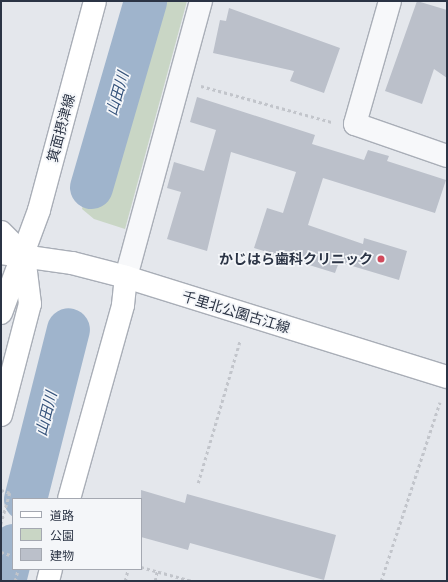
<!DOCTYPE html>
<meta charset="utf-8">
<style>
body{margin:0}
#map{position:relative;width:448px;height:582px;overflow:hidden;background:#e4e7ec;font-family:"Work Sans","Noto Sans JP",sans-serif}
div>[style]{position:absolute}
.green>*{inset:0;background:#c9d6c5}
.river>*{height:43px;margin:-21.5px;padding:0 21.5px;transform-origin:21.5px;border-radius:21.5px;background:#9fb4cc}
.building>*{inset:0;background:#bbc0ca}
.path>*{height:2.5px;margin-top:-1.25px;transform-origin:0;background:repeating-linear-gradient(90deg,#c2c5cb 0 3px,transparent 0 6px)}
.roads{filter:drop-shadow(1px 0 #a9aeb7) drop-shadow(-1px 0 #a9aeb7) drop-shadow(0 1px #a9aeb7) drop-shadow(0 -1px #a9aeb7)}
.street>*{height:22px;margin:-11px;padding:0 11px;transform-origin:11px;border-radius:11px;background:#f7f8fa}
.secondary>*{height:22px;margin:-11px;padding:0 11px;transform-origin:11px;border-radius:11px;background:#fff}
.dots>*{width:11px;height:11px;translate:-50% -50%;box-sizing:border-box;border:2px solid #f4f6f9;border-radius:50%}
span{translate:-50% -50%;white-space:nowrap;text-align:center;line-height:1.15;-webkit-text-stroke:3.5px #f4f6f9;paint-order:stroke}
.street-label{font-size:14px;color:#2b3445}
.poi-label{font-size:14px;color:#2b3445;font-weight:700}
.right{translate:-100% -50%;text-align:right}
.water-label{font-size:15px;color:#34527a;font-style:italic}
.frame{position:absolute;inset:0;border:2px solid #2b3445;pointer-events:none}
.legend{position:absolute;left:12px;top:498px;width:130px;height:72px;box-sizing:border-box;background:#f4f6f9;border:1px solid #a4a8b1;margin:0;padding:5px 7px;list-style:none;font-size:12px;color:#2b3445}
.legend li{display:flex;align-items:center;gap:8px;height:20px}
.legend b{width:20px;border:1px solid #a4a8b1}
</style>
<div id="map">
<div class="green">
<i style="clip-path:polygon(151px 1px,187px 1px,125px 229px,94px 219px,82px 209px,87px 190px,96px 192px)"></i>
</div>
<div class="river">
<i style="left:91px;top:187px;width:194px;rotate:-73.8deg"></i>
<i style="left:25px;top:499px;width:175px;rotate:-75.8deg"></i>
<i style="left:4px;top:581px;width:37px;rotate:-76deg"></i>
</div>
<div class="building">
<i style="clip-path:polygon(417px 1px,447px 10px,447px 78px,434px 69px,422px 104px,385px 91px)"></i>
<i style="clip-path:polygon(229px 8px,340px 48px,324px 93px,290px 81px,294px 71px,213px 53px,220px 20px,226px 21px)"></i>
<i style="clip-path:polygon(197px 97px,315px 135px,312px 144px,364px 160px,368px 150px,389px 156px,387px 161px,446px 180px,435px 213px,323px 178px,308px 225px,363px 244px,364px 238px,407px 251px,399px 280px,339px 262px,335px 273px,254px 248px,267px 208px,283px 213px,296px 172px,231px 152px,207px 251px,167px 239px,181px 192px,167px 188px,174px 162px,204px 171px,216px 130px,190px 122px)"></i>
<i style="clip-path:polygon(141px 490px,185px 503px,187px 494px,336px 535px,324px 580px,190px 543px,188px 550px,141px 537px)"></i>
</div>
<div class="path">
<i style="left:201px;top:86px;width:136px;rotate:15.4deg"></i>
<i style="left:198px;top:483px;width:149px;rotate:-73.6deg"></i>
<i style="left:1px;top:490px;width:9px;rotate:18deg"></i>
<i style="left:10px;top:493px;width:33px;rotate:106deg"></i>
<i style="left:1px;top:552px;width:13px;rotate:18deg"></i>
<i style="left:141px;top:567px;width:53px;rotate:15.4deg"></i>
<i style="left:15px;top:581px;width:12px;rotate:-76deg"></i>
<i style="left:125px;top:581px;width:12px;rotate:-76deg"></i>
<i style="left:155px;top:581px;width:10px;rotate:-79deg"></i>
<i style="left:381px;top:581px;width:188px;rotate:-71.8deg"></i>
</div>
<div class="roads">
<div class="street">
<i style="left:390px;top:1px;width:128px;rotate:105.9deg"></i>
<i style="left:355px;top:124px;width:97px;rotate:19.2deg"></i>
<i style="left:126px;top:277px;width:286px;rotate:-74.8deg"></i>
</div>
<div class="secondary">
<i style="left:1px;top:232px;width:33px;rotate:45deg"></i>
<i style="left:1px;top:253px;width:72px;rotate:8deg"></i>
<i style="left:72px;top:263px;width:56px;rotate:14.5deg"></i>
<i style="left:126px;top:277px;width:336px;rotate:17.3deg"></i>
<i style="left:1px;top:313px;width:110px;rotate:-69.7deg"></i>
<i style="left:39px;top:210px;width:216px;rotate:-75deg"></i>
<i style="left:1px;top:415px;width:115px;rotate:-75.4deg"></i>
<i style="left:30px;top:304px;width:48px;rotate:-97.1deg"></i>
<i style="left:69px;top:499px;width:201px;rotate:-74.4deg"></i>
<i style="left:123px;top:305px;width:28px;rotate:-84deg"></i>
<i style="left:48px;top:581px;width:12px;rotate:-76deg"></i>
</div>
</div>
<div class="dots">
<i style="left:381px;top:259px;background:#d1495b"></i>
</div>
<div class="street-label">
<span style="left:61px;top:128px;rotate:-75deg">箕面摂津線</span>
<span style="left:236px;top:312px;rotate:17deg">千里北公園古江線</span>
</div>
<div class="poi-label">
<span class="right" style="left:373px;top:259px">かじはら歯科クリニック</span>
</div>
<div class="water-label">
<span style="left:118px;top:94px;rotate:-74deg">山田川</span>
<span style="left:47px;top:414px;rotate:-76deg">山田川</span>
</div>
<div class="frame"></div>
<ul class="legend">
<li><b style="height:5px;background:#fff"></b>道路</li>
<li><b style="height:11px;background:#c9d6c5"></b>公園</li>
<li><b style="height:11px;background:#bbc0ca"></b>建物</li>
</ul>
</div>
